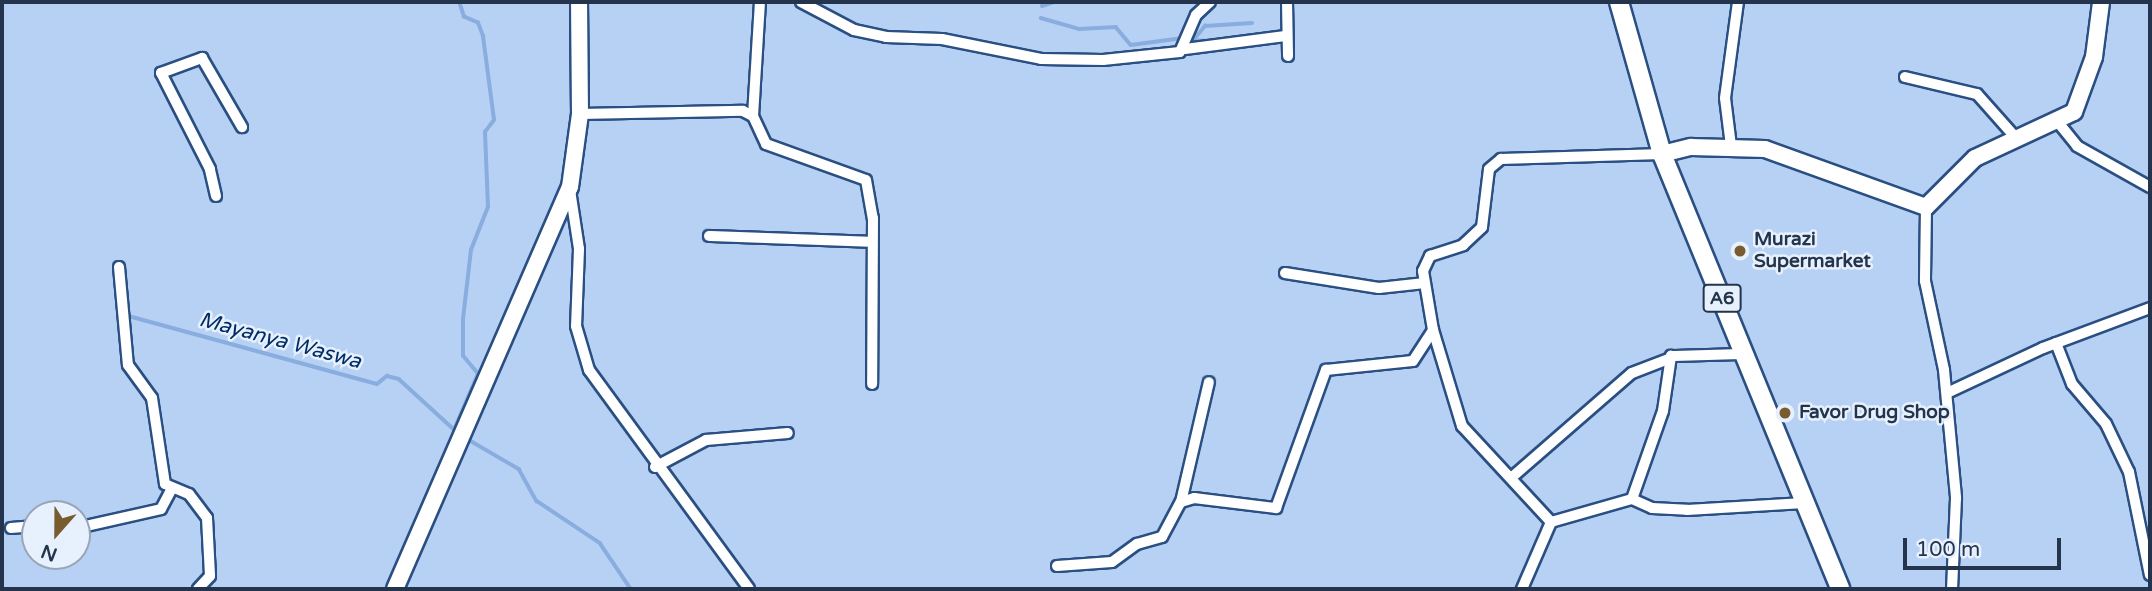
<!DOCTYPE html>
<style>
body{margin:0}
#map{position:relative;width:2152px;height:591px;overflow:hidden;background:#b7d1f4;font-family:"Varela Round",sans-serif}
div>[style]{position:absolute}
.stream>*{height:3.5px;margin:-1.75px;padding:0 1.75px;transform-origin:1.75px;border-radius:1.75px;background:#89addf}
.roads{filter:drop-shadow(2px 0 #2a4f82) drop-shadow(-2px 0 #2a4f82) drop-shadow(0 2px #2a4f82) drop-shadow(0 -2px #2a4f82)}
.street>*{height:10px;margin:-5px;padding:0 5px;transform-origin:5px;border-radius:5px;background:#fff}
.secondary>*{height:16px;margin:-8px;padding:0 8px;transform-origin:8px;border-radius:8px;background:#fff}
.primary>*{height:18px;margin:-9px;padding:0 9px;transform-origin:9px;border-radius:9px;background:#fff}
.dots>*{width:19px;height:19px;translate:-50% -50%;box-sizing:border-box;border:4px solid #e7f0fd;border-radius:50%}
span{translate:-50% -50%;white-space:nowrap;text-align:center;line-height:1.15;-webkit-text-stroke:5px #e7f0fd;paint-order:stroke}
.shield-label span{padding:2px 5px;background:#e7f0fd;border:2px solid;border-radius:5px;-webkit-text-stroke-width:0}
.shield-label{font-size:18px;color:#23344c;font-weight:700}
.poi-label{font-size:19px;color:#23344c;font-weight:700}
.left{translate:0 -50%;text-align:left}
.water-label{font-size:21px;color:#002d67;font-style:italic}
.frame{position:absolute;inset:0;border:4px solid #23344c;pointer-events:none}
.north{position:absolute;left:21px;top:500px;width:70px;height:70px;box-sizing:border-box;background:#e7f0fd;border:2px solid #99a5b6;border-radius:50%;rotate:201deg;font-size:19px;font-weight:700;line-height:28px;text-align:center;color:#23344c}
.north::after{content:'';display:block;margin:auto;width:24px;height:32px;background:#785b2e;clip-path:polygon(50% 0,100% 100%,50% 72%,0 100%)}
.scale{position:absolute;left:1903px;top:538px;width:158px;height:32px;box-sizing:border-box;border:4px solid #23344c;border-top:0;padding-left:9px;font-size:21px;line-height:24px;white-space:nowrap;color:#23344c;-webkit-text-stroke:5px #e7f0fd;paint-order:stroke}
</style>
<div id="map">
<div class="stream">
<i style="left:1042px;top:6px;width:13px;rotate:-18deg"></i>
<i style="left:1041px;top:18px;width:40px;rotate:16deg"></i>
<i style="left:1079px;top:29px;width:37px;rotate:-3deg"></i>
<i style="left:1116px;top:27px;width:23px;rotate:50deg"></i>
<i style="left:1131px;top:45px;width:52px;rotate:-7.7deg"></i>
<i style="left:1195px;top:38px;width:16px;rotate:-50deg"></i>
<i style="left:1205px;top:26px;width:47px;rotate:-3.7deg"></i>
<i style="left:1190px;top:40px;width:19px;rotate:3deg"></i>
<i style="left:125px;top:315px;width:261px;rotate:15.3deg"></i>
<i style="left:377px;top:384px;width:13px;rotate:-39deg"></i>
<i style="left:387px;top:376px;width:12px;rotate:14deg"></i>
<i style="left:399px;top:379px;width:80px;rotate:42.5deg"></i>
<i style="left:454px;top:430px;width:61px;rotate:-66.8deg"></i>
<i style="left:478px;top:374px;width:23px;rotate:-130deg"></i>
<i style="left:463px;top:356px;width:37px;rotate:-90deg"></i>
<i style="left:463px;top:319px;width:69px;rotate:-83.4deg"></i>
<i style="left:471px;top:250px;width:46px;rotate:-68.4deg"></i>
<i style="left:488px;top:207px;width:75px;rotate:-92.3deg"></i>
<i style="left:485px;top:132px;width:15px;rotate:-53deg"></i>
<i style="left:494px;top:120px;width:85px;rotate:-97.5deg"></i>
<i style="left:483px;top:36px;width:14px;rotate:-111deg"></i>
<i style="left:478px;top:23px;width:15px;rotate:-157deg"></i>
<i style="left:464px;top:17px;width:16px;rotate:-108deg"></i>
<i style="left:464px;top:437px;width:64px;rotate:30.2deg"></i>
<i style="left:519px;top:469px;width:37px;rotate:61deg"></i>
<i style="left:537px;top:501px;width:76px;rotate:33.7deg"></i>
<i style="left:600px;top:543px;width:55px;rotate:56deg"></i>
</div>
<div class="roads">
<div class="street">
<i style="left:801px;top:2px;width:60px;rotate:27.8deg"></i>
<i style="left:854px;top:30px;width:33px;rotate:12deg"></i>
<i style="left:886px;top:37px;width:56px;rotate:2deg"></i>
<i style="left:942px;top:39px;width:101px;rotate:11.4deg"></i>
<i style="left:1041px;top:59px;width:62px;rotate:0.9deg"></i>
<i style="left:1103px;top:60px;width:77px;rotate:-5.9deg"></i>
<i style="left:1180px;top:52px;width:40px;rotate:-66.6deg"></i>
<i style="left:1196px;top:15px;width:19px;rotate:-43deg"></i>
<i style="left:1287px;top:2px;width:54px;rotate:88.9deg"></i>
<i style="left:1185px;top:49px;width:101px;rotate:-7.4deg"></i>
<i style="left:1905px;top:77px;width:74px;rotate:13.3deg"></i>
<i style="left:1977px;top:94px;width:60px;rotate:48.4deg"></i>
<i style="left:580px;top:114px;width:163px;rotate:-1.1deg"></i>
<i style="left:743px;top:111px;width:11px;rotate:27deg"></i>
<i style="left:753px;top:116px;width:31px;rotate:65deg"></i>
<i style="left:766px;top:144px;width:106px;rotate:19.8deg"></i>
<i style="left:866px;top:180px;width:39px;rotate:80deg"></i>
<i style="left:873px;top:218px;width:166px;rotate:90.3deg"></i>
<i style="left:753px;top:116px;width:114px;rotate:-86.5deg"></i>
<i style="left:2057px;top:121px;width:32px;rotate:51deg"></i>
<i style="left:2077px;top:146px;width:84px;rotate:29.3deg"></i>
<i style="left:1731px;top:146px;width:48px;rotate:-97.1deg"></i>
<i style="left:1725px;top:98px;width:97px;rotate:-82.3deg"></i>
<i style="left:570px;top:190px;width:60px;rotate:81.3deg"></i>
<i style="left:579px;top:249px;width:77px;rotate:92.2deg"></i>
<i style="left:576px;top:326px;width:46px;rotate:73.5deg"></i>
<i style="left:589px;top:370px;width:271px;rotate:53.8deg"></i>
<i style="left:216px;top:196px;width:28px;rotate:-103deg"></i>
<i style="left:210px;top:169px;width:108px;rotate:-117deg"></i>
<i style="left:161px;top:73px;width:44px;rotate:-20.1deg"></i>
<i style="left:202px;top:58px;width:80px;rotate:59.9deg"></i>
<i style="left:1926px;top:207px;width:74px;rotate:90.8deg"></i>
<i style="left:1925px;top:281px;width:91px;rotate:77.9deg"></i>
<i style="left:1944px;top:370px;width:129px;rotate:84.6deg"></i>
<i style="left:1956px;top:498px;width:91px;rotate:92.5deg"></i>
<i style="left:709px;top:236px;width:162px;rotate:2.1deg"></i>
<i style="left:119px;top:267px;width:98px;rotate:84.8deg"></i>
<i style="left:128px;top:365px;width:41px;rotate:54deg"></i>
<i style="left:152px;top:398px;width:87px;rotate:81.4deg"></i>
<i style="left:165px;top:484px;width:26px;rotate:23deg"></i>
<i style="left:189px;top:494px;width:30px;rotate:53deg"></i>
<i style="left:207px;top:518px;width:58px;rotate:87deg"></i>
<i style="left:210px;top:576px;width:18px;rotate:133deg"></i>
<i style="left:1285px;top:273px;width:95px;rotate:9.1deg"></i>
<i style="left:1379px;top:288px;width:46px;rotate:-6.2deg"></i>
<i style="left:2056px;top:343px;width:44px;rotate:68.7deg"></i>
<i style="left:2072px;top:384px;width:52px;rotate:49.6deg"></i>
<i style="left:2106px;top:424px;width:53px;rotate:64.4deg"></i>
<i style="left:2129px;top:472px;width:105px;rotate:78.5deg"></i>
<i style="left:1947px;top:393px;width:106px;rotate:-25.1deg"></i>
<i style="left:2043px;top:348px;width:114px;rotate:-20.5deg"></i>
<i style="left:655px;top:467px;width:58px;rotate:-27.9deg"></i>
<i style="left:706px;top:440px;width:82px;rotate:-4.9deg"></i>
<i style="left:1511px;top:478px;width:160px;rotate:-41deg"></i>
<i style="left:1632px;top:373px;width:40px;rotate:-21deg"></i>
<i style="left:1632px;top:499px;width:22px;rotate:24deg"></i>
<i style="left:1652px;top:508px;width:35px;rotate:3deg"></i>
<i style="left:1687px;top:510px;width:117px;rotate:-3.4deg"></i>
<i style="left:1181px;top:502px;width:123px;rotate:-76.9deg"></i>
<i style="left:1551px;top:522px;width:131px;rotate:-132.8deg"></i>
<i style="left:1462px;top:426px;width:100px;rotate:-106.8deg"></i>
<i style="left:1433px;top:330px;width:60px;rotate:-99.6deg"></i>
<i style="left:1423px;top:271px;width:17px;rotate:-65deg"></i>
<i style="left:1430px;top:256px;width:35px;rotate:-18deg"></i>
<i style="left:1463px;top:245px;width:26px;rotate:-43deg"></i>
<i style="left:1482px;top:227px;width:58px;rotate:-83.1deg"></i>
<i style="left:1489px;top:169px;width:16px;rotate:-40deg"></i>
<i style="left:1501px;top:159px;width:161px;rotate:-1.8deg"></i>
<i style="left:1551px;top:522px;width:84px;rotate:-15.9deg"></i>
<i style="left:1632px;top:499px;width:93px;rotate:-70.6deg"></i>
<i style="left:1663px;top:411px;width:56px;rotate:-81.7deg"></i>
<i style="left:1671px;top:356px;width:73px;rotate:-1.6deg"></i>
<i style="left:11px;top:528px;width:24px;rotate:-5deg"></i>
<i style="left:77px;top:528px;width:86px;rotate:-12.7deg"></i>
<i style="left:161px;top:509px;width:21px;rotate:-62deg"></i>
<i style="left:1057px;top:566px;width:55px;rotate:-4.2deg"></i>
<i style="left:1112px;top:562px;width:31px;rotate:-36deg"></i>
<i style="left:1137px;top:544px;width:26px;rotate:-16deg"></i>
<i style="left:1162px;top:537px;width:40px;rotate:-62deg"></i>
<i style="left:1181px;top:502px;width:14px;rotate:-17deg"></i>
<i style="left:1194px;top:498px;width:83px;rotate:7deg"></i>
<i style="left:1276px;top:508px;width:147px;rotate:-70.1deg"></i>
<i style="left:1326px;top:370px;width:87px;rotate:-5.9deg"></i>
<i style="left:1413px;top:361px;width:37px;rotate:-57deg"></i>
<i style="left:1522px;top:589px;width:73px;rotate:-66.6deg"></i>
</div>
<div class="secondary">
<i style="left:1662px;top:154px;width:30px;rotate:-14deg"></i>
<i style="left:1691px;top:147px;width:74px;rotate:1.5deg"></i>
<i style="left:1765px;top:149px;width:171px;rotate:19.8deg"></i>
<i style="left:1926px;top:207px;width:69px;rotate:-45deg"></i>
<i style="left:1975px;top:158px;width:109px;rotate:-24.9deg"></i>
<i style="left:2074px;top:112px;width:59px;rotate:-70deg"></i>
<i style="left:2094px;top:57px;width:55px;rotate:-82.7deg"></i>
<i style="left:395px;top:589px;width:438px;rotate:-66.5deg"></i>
<i style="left:570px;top:187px;width:74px;rotate:-82.2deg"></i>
<i style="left:580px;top:114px;width:112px;rotate:-90.5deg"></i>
</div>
<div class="primary">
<i style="left:1619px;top:2px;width:158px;rotate:74.2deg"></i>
<i style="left:1662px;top:154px;width:470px;rotate:67.7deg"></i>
</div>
</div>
<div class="dots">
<i style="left:1740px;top:251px;background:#785b2e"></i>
<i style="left:1785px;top:413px;background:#785b2e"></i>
</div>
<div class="shield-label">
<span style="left:1722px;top:298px">A6</span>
</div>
<div class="poi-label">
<span class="left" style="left:1754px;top:251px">Murazi<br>Supermarket</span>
<span class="left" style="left:1799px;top:413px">Favor Drug Shop</span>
</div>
<div class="water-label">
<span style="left:280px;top:341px;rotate:15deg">Mayanya Waswa</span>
</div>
<div class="frame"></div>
<div class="north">N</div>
<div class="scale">100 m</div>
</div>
